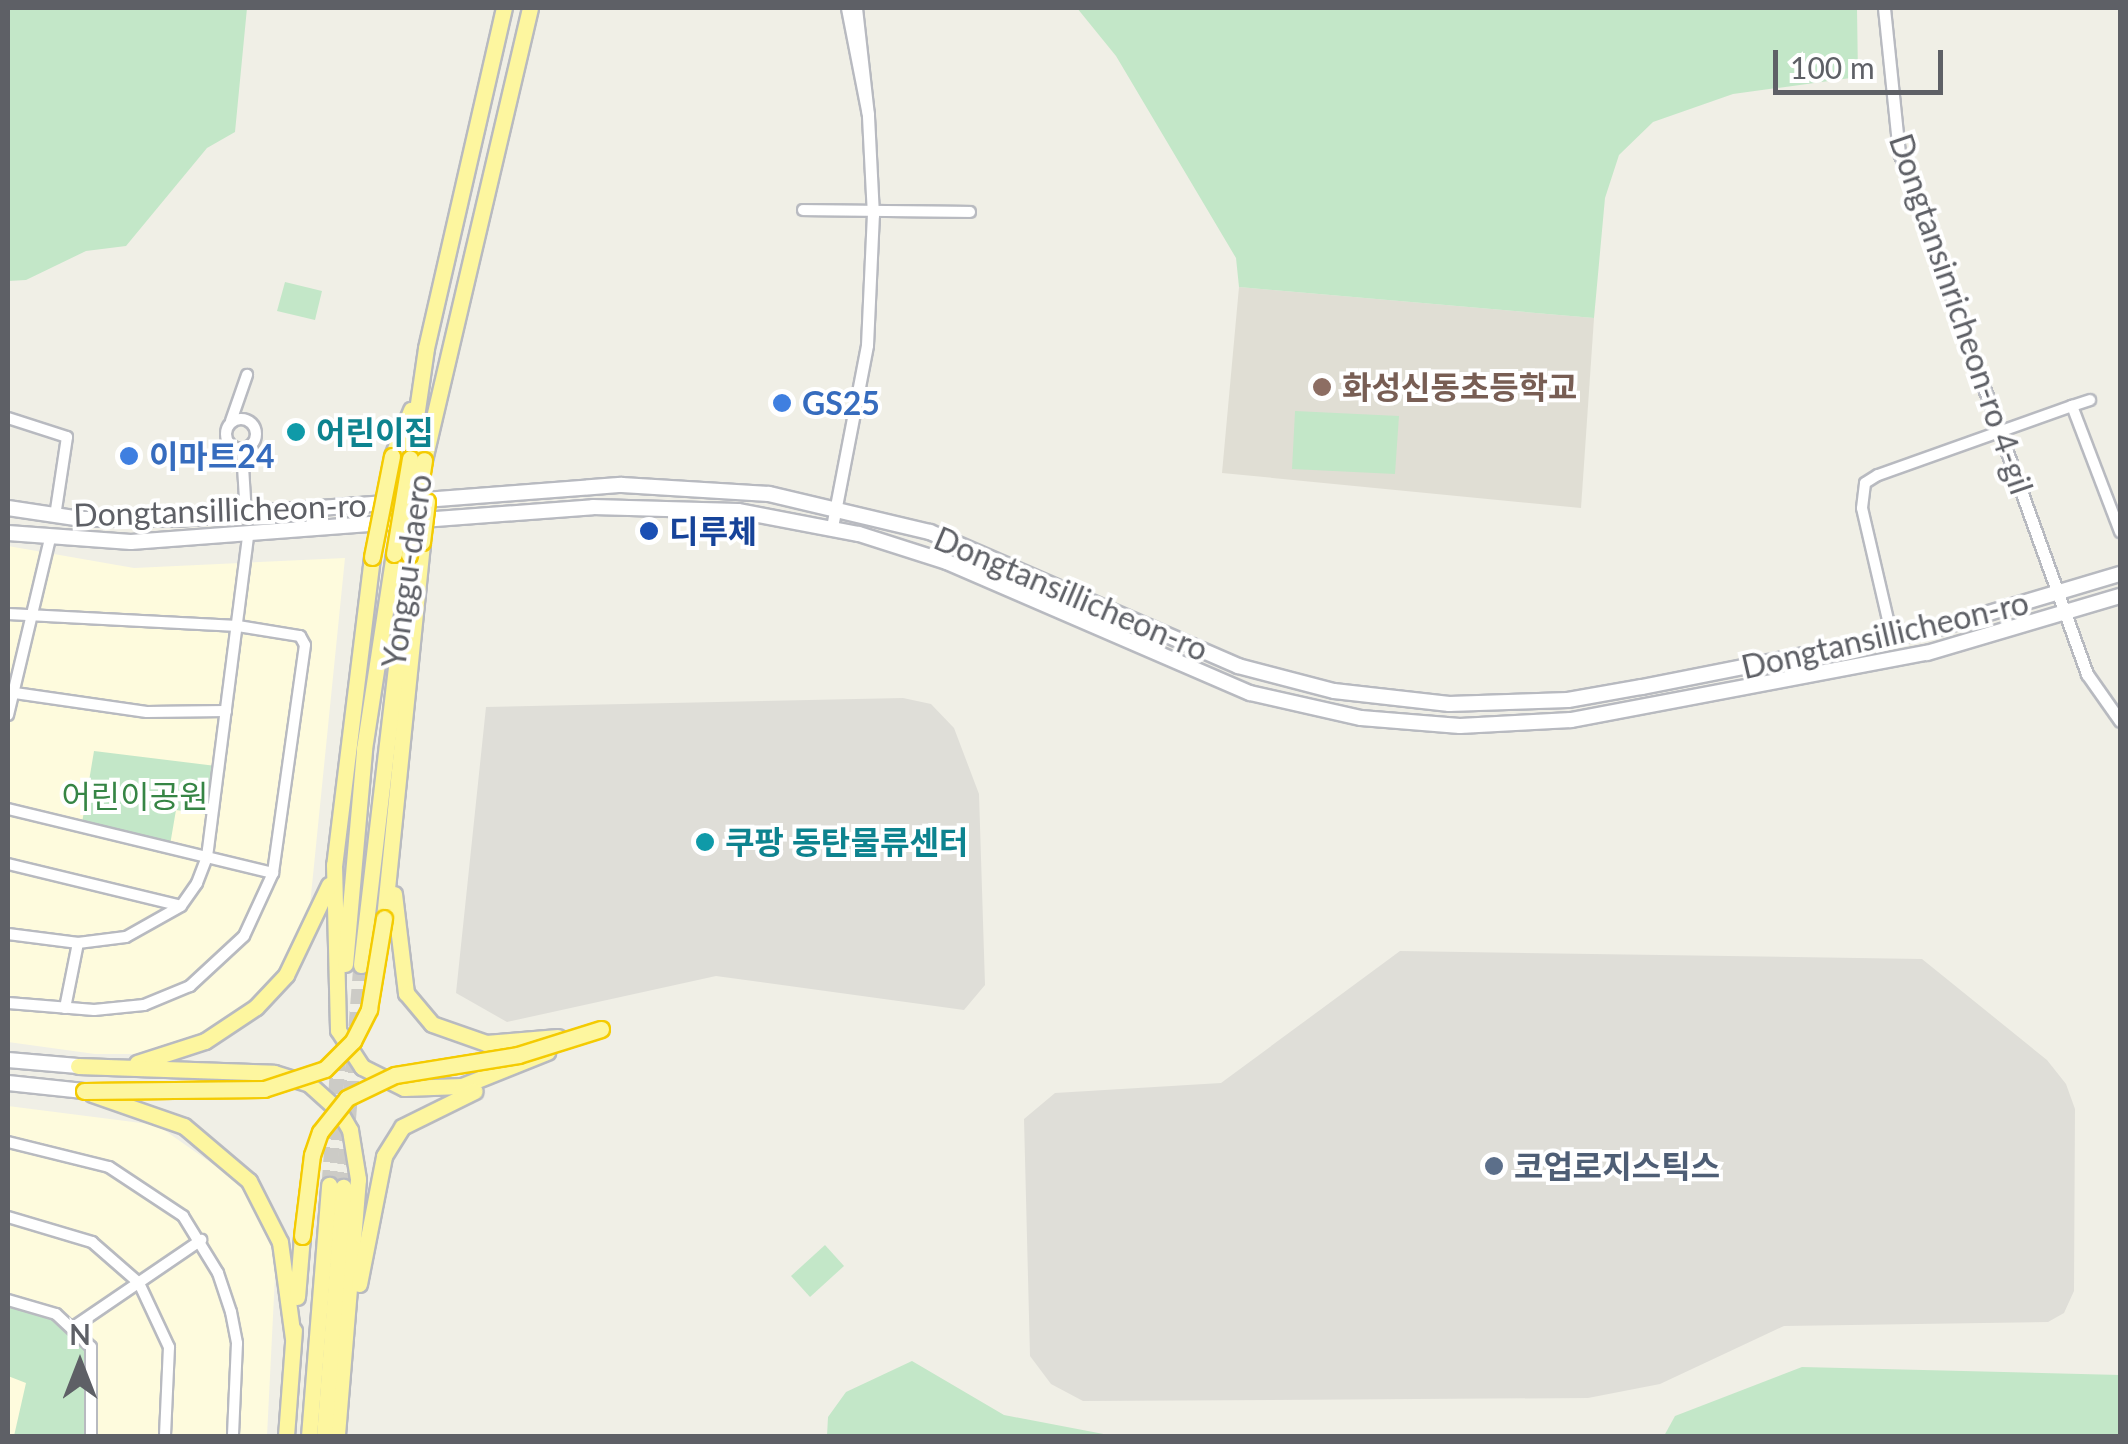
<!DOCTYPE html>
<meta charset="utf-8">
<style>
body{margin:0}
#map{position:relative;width:2128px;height:1444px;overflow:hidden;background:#f0efe6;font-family:Lato,"Noto Sans KR",sans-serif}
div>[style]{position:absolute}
.commercial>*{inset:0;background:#fefbdd}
.industrial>*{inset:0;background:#dfded8}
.education>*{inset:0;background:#e0ded4}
.green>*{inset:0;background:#c3e7c8}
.trunk-tunnel>*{height:15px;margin-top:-7.5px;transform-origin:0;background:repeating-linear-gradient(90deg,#cccbc6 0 15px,transparent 0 23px)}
.roads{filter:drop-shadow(2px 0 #b8bac0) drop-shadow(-2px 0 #b8bac0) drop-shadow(0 2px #b8bac0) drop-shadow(0 -2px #b8bac0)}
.minor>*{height:10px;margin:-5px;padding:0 5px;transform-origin:5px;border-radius:5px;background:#fff}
.minor>.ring{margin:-5px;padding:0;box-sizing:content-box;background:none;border:10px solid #fff;border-radius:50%}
.tertiary>*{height:11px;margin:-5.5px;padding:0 5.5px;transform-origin:5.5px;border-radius:5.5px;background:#fff}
.secondary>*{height:14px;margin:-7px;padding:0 7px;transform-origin:7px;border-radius:7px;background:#fff}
.trunk>*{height:15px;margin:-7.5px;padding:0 7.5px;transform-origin:7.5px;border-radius:7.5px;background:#fdf69f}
.bridges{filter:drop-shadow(2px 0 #f4cb02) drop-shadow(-2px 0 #f4cb02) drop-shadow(0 2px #f4cb02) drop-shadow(0 -2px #f4cb02)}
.trunk-bridge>*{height:15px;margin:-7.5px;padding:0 7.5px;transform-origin:7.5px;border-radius:7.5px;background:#fdf69f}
.dots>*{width:28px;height:28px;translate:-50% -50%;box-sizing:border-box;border:5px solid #fff;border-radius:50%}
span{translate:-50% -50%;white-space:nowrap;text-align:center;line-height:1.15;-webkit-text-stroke:8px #fff;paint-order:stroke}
.street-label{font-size:32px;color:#5e6066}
.education-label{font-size:32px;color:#785e54;font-weight:700}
.left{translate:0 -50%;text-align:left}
.shop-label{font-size:32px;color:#366cbe;font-weight:700}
.culture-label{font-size:32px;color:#0d838f;font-weight:700}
.transit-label{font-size:32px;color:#164399;font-weight:700}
.park-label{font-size:32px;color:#368545}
.service-label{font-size:32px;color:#4e5e75;font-weight:700}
.frame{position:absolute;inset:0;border:10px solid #5e6066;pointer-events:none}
.north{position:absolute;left:30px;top:1314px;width:100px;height:100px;-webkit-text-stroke:8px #fff;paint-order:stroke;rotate:0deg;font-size:28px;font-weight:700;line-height:40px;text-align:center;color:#5e6066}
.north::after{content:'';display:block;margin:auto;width:35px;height:45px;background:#5e6066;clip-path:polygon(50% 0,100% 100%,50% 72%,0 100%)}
.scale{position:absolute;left:1773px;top:50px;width:170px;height:45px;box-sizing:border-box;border:5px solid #5e6066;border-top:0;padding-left:12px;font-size:30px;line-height:35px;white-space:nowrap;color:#5e6066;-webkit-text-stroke:8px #fff;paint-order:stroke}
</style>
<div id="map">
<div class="commercial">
<i style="clip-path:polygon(8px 546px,134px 568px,345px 558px,310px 905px,265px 996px,170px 1054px,95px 1054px,8px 1042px)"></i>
<i style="clip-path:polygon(8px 1106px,157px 1125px,237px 1181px,269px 1233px,275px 1276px,267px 1436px,8px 1436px)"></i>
</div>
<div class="industrial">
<i style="clip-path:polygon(903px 698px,931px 704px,954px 728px,979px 794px,985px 985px,964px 1010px,716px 976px,507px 1022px,456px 993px,486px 707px)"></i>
<i style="clip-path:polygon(1400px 951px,1922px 959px,2047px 1060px,2066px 1084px,2075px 1109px,2074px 1291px,2064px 1313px,2048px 1322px,1784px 1326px,1660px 1384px,1588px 1398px,1083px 1401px,1051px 1384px,1030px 1356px,1024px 1119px,1055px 1093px,1221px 1083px)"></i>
</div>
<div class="education">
<i style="clip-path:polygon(1239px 287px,1594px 318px,1581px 508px,1222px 473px)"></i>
</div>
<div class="green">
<i style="clip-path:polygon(8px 8px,247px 8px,235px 132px,207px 148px,126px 246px,86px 251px,26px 280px,8px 281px)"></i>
<i style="clip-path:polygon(1077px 8px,1857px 8px,1858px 77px,1733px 94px,1653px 122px,1619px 155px,1605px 198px,1594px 318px,1239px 287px,1236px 258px,1116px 56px)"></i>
<i style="clip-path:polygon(285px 282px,322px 291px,315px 320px,277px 311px)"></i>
<i style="clip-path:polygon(1295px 411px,1399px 416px,1395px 474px,1292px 469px)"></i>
<i style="clip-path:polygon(94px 751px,216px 766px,209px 815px,176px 810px,170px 845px,82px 823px)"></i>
<i style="clip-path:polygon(825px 1245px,844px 1266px,810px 1297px,791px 1276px)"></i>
<i style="clip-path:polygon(8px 1300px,56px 1314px,91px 1347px,91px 1436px,14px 1436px,26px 1383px,8px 1376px)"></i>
<i style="clip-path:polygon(912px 1361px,1004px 1415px,1114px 1436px,827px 1436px,828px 1417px,846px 1392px)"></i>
<i style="clip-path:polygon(1802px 1367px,2120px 1375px,2120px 1436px,1664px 1436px,1675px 1416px)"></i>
</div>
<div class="trunk-tunnel">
<i style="left:329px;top:1185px;width:137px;rotate:-85.8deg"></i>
<i style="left:343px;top:1187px;width:223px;rotate:-85.4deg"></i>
</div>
<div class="roads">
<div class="minor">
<i style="left:803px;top:210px;width:167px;rotate:0.7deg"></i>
<i style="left:2072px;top:406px;width:19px;rotate:-18deg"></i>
<i style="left:8px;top:418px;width:62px;rotate:17.9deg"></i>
<i style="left:67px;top:437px;width:80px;rotate:98.6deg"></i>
<i class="ring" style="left:226px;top:419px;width:20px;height:20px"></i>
<i style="left:231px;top:421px;width:49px;rotate:-70.8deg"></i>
<i style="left:242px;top:450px;width:66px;rotate:86.5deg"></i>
<i style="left:8px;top:614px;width:230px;rotate:3deg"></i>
<i style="left:238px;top:626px;width:63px;rotate:9.2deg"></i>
<i style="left:300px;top:636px;width:10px;rotate:61deg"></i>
<i style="left:305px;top:645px;width:230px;rotate:98deg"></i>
<i style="left:273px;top:873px;width:69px;rotate:114.7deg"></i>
<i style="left:244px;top:936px;width:74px;rotate:137.2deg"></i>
<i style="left:190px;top:986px;width:50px;rotate:157.6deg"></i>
<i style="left:144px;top:1005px;width:50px;rotate:174.3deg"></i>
<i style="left:94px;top:1010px;width:86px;rotate:-175.3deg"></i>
<i style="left:1892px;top:637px;width:132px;rotate:-103.1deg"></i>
<i style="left:1862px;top:508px;width:25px;rotate:-83deg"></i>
<i style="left:1865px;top:483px;width:15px;rotate:-32deg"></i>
<i style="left:1878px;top:475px;width:206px;rotate:-19.6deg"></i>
<i style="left:2072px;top:406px;width:135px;rotate:69.1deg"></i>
<i style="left:8px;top:692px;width:140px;rotate:8.2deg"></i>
<i style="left:147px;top:712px;width:79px;rotate:-0.7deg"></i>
<i style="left:8px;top:715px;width:181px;rotate:-76.6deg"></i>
<i style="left:8px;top:809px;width:273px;rotate:13.6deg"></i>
<i style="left:8px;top:864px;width:178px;rotate:13.6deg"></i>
<i style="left:8px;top:934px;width:71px;rotate:7.3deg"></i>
<i style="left:78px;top:943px;width:48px;rotate:-7.1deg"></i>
<i style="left:126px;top:937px;width:63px;rotate:-29.4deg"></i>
<i style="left:181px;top:906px;width:28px;rotate:-55deg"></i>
<i style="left:197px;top:883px;width:28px;rotate:-69deg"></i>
<i style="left:207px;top:857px;width:324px;rotate:-82.7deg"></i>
<i style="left:65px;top:1008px;width:66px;rotate:-78.7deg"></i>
<i style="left:8px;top:1142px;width:104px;rotate:13.9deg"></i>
<i style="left:109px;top:1167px;width:89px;rotate:33.5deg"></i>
<i style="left:183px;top:1216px;width:67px;rotate:58.4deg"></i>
<i style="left:218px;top:1273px;width:41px;rotate:71.6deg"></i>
<i style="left:231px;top:1312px;width:32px;rotate:79deg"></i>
<i style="left:237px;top:1343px;width:93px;rotate:92.5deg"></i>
<i style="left:8px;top:1217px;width:88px;rotate:16.6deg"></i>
<i style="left:92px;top:1242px;width:62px;rotate:41.1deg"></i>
<i style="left:139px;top:1283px;width:71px;rotate:64.9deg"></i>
<i style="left:169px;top:1347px;width:89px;rotate:92.6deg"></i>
<i style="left:8px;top:1300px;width:50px;rotate:16.3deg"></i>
<i style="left:56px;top:1314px;width:48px;rotate:43.3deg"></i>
<i style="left:91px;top:1347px;width:89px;rotate:90deg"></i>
<i style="left:75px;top:1326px;width:153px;rotate:-34.3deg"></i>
</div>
<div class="tertiary">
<i style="left:847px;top:8px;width:109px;rotate:78.9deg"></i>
<i style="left:868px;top:115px;width:108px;rotate:-96.4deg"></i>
<i style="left:1884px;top:8px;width:145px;rotate:84.1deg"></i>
<i style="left:1899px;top:152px;width:555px;rotate:70.19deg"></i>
<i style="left:2087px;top:674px;width:57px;rotate:54.9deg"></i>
<i style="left:832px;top:527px;width:185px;rotate:-79.1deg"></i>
<i style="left:867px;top:345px;width:130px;rotate:-87.4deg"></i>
<i style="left:873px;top:215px;width:100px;rotate:-92.9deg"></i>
</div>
<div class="secondary">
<i style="left:8px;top:508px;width:75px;rotate:8.5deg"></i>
<i style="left:82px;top:519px;width:95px"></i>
<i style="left:177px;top:519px;width:446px;rotate:-4.4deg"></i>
<i style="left:622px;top:485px;width:147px;rotate:3.5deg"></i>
<i style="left:769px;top:494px;width:165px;rotate:13.3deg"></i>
<i style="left:930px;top:532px;width:336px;rotate:23.5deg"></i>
<i style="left:1238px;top:666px;width:99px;rotate:14.6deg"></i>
<i style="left:1334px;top:691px;width:116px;rotate:6.4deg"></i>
<i style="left:1449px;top:704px;width:119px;rotate:-1.9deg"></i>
<i style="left:1568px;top:700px;width:75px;rotate:-10deg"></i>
<i style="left:1642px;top:687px;width:299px;rotate:-11.2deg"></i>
<i style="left:1935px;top:629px;width:193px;rotate:-16.6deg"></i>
<i style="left:8px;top:533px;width:123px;rotate:4.2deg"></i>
<i style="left:131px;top:542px;width:463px;rotate:-4.3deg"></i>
<i style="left:593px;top:507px;width:145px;rotate:1.6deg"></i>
<i style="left:738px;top:511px;width:123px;rotate:10.8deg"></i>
<i style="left:859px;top:534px;width:92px;rotate:17.7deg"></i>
<i style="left:947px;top:562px;width:330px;rotate:23.4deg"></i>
<i style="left:1250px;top:693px;width:114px;rotate:12.7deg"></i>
<i style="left:1361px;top:718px;width:99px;rotate:4.6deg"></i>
<i style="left:1460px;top:726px;width:111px;rotate:-3.1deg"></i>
<i style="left:1571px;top:720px;width:362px;rotate:-10.7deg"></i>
<i style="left:1927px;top:653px;width:201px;rotate:-16.5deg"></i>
<i style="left:8px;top:1060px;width:70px;rotate:4.9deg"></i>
<i style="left:8px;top:1083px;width:76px;rotate:6deg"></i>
</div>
<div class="trunk">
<i style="left:392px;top:456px;width:50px;rotate:-67.6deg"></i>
<i style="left:410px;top:458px;width:111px;rotate:-81.7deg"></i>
<i style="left:426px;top:348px;width:349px;rotate:-77.1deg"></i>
<i style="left:424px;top:460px;width:464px;rotate:-76.8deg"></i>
<i style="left:372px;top:557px;width:310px;rotate:97deg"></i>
<i style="left:334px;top:865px;width:165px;rotate:88.6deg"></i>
<i style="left:338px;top:1030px;width:44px;rotate:57deg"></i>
<i style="left:362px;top:1067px;width:47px;rotate:26.6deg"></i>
<i style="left:404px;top:1088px;width:58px;rotate:-2deg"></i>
<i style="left:462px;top:1086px;width:92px;rotate:-21.8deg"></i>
<i style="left:394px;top:894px;width:100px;rotate:83.1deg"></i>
<i style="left:406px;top:993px;width:40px;rotate:50deg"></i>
<i style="left:432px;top:1024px;width:57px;rotate:19.4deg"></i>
<i style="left:486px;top:1043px;width:72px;rotate:-4.8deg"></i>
<i style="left:384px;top:918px;width:378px;rotate:-84.2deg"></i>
<i style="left:345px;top:964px;width:216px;rotate:-84.9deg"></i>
<i style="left:364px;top:749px;width:197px;rotate:-81.3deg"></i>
<i style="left:361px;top:965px;width:413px;rotate:-83.3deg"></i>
<i style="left:137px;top:1063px;width:71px;rotate:-17.9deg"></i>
<i style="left:205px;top:1041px;width:61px;rotate:-33.7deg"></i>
<i style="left:256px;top:1007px;width:44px;rotate:-46.8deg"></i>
<i style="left:286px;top:975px;width:100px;rotate:-64.5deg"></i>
<i style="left:78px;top:1066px;width:196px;rotate:2deg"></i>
<i style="left:274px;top:1073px;width:37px;rotate:17deg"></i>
<i style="left:309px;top:1084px;width:40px;rotate:42deg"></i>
<i style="left:339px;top:1111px;width:22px;rotate:60deg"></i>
<i style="left:350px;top:1130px;width:50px;rotate:80.7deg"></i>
<i style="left:358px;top:1179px;width:258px;rotate:94.7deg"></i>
<i style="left:92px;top:1094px;width:97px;rotate:19.2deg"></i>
<i style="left:184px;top:1126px;width:85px;rotate:40.2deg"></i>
<i style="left:249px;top:1181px;width:68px;rotate:63.1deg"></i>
<i style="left:280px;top:1242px;width:97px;rotate:82.3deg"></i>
<i style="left:359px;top:1284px;width:130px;rotate:-78.9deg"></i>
<i style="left:384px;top:1156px;width:34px;rotate:-58deg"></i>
<i style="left:402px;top:1127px;width:81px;rotate:-26.3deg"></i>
<i style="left:297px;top:1297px;width:61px;rotate:-85.3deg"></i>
<i style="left:286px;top:1436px;width:106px;rotate:-85.7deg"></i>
<i style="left:309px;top:1436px;width:252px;rotate:-85.4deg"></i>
<i style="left:324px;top:1436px;width:250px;rotate:-85.6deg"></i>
</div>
</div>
<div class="bridges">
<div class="trunk-bridge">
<i style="left:422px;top:542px;width:41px;rotate:-83deg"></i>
<i style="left:394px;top:554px;width:97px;rotate:-80.5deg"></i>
<i style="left:409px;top:555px;width:96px;rotate:-81deg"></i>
<i style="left:372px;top:557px;width:103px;rotate:-78.8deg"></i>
<i style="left:84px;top:1091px;width:180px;rotate:-0.6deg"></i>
<i style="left:264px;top:1089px;width:64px;rotate:-18.2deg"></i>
<i style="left:325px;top:1069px;width:40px;rotate:-45deg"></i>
<i style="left:353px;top:1041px;width:36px;rotate:-63deg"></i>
<i style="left:369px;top:1009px;width:92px;rotate:-80.6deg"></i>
<i style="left:302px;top:1236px;width:82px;rotate:-83deg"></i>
<i style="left:312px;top:1155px;width:24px;rotate:-71deg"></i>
<i style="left:320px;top:1132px;width:43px;rotate:-51.5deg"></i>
<i style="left:347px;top:1098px;width:53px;rotate:-25.6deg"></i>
<i style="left:395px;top:1075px;width:125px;rotate:-9.2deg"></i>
<i style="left:518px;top:1055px;width:87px;rotate:-17.4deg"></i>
</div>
</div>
<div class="dots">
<i style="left:1322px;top:387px;background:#8d6e63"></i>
<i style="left:782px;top:403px;background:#3f7fe0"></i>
<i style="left:296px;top:432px;background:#0f9aa8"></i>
<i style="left:129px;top:456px;background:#3f7fe0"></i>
<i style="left:649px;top:531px;background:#1a4fb4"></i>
<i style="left:705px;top:842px;background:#0f9aa8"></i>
<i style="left:1494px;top:1166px;background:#5c6f8a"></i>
</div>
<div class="street-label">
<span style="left:1961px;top:314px;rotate:71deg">Dongtansinricheon-ro 4-gil</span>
<span style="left:220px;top:510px;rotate:-2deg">Dongtansillicheon-ro</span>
<span style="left:407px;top:571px;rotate:-82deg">Yonggu-daero</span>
<span style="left:1071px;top:594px;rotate:23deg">Dongtansillicheon-ro</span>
<span style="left:1885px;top:635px;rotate:-13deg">Dongtansillicheon-ro</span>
</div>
<div class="education-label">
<span class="left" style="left:1342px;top:387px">화성신동초등학교</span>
</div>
<div class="shop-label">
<span class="left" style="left:802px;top:403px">GS25</span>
<span class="left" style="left:149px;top:456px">이마트24</span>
</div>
<div class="culture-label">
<span class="left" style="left:316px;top:432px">어린이집</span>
<span class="left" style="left:725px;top:842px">쿠팡 동탄물류센터</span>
</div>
<div class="transit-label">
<span class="left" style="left:669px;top:531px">디루체</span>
</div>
<div class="park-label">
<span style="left:135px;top:796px">어린이공원</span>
</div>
<div class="service-label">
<span class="left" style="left:1514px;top:1166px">코업로지스틱스</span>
</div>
<div class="frame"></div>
<div class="north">N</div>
<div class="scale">100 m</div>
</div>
